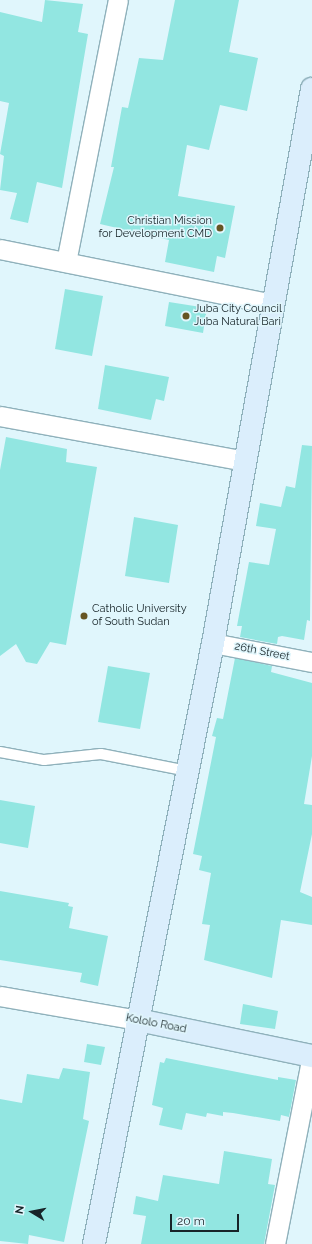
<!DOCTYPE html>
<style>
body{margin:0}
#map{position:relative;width:312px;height:1244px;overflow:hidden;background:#e0f6fc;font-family:Raleway,sans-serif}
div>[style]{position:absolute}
.building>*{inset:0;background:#92e6e1}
.roads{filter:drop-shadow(1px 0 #8fb1bb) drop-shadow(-1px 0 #8fb1bb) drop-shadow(0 1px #8fb1bb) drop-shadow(0 -1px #8fb1bb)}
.lane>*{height:10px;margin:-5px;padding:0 5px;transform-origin:5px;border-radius:5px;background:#fff}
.street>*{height:19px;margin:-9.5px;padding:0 9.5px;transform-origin:9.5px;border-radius:9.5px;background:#fff}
.secondary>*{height:22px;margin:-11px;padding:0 11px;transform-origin:11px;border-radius:11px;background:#dbeefc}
.dots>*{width:11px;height:11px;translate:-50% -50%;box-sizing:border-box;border:2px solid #e0f6fc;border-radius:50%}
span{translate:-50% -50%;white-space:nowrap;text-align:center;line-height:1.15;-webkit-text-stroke:3px #e0f6fc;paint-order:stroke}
.poi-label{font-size:11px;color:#172428}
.right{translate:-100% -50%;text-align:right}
.left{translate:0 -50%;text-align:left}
.street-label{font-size:11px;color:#172428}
.north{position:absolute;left:12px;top:1192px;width:40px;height:40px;-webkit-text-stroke:3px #e0f6fc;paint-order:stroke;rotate:280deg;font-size:11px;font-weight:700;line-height:16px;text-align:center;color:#172428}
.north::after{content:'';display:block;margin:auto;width:14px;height:18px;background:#172428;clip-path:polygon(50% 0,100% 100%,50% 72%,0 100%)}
.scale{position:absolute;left:170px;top:1214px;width:69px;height:18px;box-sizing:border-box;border:2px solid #172428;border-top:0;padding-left:5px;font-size:12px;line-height:14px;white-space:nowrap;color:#172428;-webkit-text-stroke:3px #e0f6fc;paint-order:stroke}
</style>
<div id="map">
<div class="building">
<i style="clip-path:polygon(45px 0,83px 4px,78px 32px,88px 34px,62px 188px,37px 182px,28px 223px,10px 219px,17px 193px,0 190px,4px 156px,0 154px,9px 103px,0 101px,0 12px,42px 22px)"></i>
<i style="clip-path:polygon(175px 0,239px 0,229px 52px,258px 58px,247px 111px,220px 105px,209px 150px,187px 145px,178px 196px,235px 206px,225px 258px,217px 256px,214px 272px,165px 262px,169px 240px,100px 224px,114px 167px,111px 167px,122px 107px,128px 108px,139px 58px,163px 60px)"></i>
<i style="clip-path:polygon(65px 289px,103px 296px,92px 356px,55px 349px)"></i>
<i style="clip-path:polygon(169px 302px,207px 308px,203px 333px,165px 326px)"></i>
<i style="clip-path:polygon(105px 365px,169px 377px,164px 401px,156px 399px,151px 420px,98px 409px)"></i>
<i style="clip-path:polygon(6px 437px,67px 449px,66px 462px,97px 467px,66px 645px,50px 642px,37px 664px,26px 662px,16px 644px,0 656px,0 470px)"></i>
<i style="clip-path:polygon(302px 445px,312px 446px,310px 621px,307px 620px,304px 640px,282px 636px,278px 637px,277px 644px,240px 637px,242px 626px,237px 626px,249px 562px,269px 565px,276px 529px,256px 526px,260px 503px,281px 507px,286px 486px,295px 488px)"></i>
<i style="clip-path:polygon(134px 517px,178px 525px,169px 583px,125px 576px)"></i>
<i style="clip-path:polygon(235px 658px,272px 666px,271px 672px,312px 683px,312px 756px,304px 804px,312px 805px,312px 834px,300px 892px,312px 897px,312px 925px,281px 920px,272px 978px,204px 960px,210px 925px,202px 924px,211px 873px,199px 870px,202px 856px,193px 854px,216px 737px,212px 736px,217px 718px,223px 719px)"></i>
<i style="clip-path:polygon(108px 666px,150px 673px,140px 729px,98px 722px)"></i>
<i style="clip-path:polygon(0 800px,35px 806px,28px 848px,0 843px)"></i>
<i style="clip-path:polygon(0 891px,69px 903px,68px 906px,73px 907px,69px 928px,108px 936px,98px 986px,80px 982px,82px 973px,0 960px)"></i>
<i style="clip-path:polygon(243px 1004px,278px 1011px,275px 1029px,240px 1024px)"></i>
<i style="clip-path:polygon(87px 1044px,105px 1047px,101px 1065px,84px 1062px)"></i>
<i style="clip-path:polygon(166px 1058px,278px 1080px,278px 1077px,296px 1080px,289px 1117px,281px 1115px,280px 1121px,233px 1113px,223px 1112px,223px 1116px,207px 1113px,206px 1117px,186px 1113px,182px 1130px,159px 1125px,163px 1108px,152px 1105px,160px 1062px,164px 1063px)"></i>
<i style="clip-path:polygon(63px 1068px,90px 1072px,83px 1119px,89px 1121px,64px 1242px,29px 1235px,28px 1244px,0 1241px,0 1099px,22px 1103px,27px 1074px,59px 1079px)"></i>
<i style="clip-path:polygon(224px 1151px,272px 1159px,268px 1184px,275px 1185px,264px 1244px,141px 1244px,146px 1216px,133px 1214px,136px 1196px,158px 1201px,163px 1175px,219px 1184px)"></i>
</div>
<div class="roads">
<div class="lane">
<i style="left:0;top:752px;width:45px;rotate:10.3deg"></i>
<i style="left:44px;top:760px;width:57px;rotate:-6deg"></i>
<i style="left:101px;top:754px;width:89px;rotate:11.1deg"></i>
</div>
<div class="street">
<i style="left:0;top:249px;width:278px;rotate:11.4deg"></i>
<i style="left:66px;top:262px;width:267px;rotate:-78.8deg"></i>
<i style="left:0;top:416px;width:249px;rotate:10.4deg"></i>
<i style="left:213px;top:643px;width:101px;rotate:10.9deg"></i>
<i style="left:0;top:996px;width:140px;rotate:9.9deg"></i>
<i style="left:275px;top:1244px;width:193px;rotate:-78.9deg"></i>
</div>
<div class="secondary">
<i style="left:138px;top:1020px;width:178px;rotate:11.7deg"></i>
<i style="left:94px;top:1244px;width:613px;rotate:-78.8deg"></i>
<i style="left:213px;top:643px;width:563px;rotate:-79.87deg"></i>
</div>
</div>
<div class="dots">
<i style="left:220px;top:228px;background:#665523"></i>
<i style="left:186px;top:316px;background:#665523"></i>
<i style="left:84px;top:616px;background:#665523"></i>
</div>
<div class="poi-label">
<span class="right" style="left:212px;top:228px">Christian Mission<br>for Development CMD</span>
<span class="left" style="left:194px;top:316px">Juba City Council<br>Juba Natural Bari</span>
<span class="left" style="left:92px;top:616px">Catholic University<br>of South Sudan</span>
</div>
<div class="street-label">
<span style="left:262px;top:652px;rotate:11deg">26th Street</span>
<span style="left:156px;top:1024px;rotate:11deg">Kololo Road</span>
</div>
<div class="north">N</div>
<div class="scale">20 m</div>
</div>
